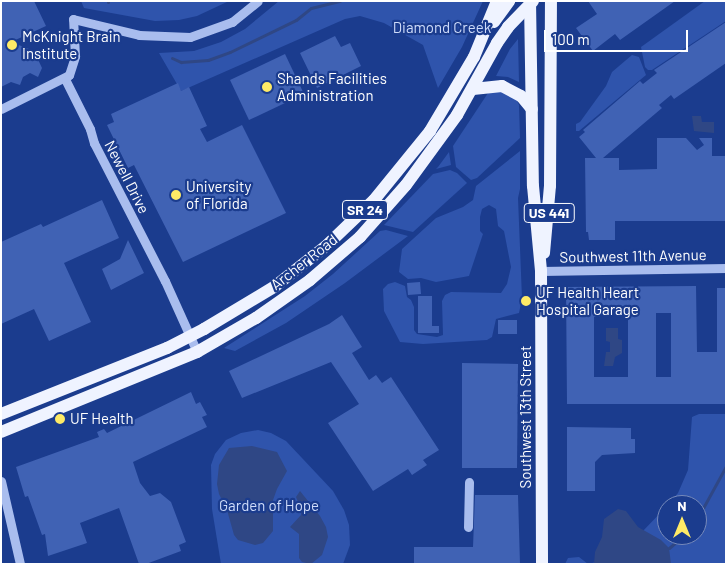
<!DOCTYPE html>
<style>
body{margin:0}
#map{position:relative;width:727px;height:565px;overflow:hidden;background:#1b3c8e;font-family:Barlow,sans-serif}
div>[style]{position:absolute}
.green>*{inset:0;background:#2f54ac}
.water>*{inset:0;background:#2f4785}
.stream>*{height:3px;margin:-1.5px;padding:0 1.5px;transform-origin:1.5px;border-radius:1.5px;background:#2f4785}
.building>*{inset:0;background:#4062b4}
.minor>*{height:9px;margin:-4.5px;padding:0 4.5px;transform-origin:4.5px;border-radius:4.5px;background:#a9bdee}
.major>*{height:12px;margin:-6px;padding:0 6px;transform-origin:6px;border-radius:6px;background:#eff3ff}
.dots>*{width:14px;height:14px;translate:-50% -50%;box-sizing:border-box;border:2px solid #1b3c8e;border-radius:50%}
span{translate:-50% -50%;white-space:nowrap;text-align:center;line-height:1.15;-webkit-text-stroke:4.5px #1b3c8e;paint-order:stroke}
.shield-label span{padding:1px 4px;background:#1b3c8e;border:1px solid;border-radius:4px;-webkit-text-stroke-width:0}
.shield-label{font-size:14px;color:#fff;font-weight:700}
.park-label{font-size:15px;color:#cfdcfa}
.poi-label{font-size:15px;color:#fff}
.left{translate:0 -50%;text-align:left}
.street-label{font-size:15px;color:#fff}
.frame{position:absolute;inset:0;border:2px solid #fff;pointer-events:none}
.north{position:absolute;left:657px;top:495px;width:50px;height:50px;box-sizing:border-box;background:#1b3c8e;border:1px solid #768abb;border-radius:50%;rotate:0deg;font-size:14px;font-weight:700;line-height:20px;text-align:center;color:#fff}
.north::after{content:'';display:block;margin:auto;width:18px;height:22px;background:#feea66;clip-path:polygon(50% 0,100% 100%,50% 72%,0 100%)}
.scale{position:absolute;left:544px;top:30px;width:144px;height:22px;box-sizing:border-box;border:2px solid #fff;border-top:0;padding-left:6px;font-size:15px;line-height:18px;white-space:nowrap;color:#fff;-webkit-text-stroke:4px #1b3c8e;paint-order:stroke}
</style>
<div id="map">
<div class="green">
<i style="clip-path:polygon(81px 1px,229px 1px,197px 16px,179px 20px,155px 21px,84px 8px)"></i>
<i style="clip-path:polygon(279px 1px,483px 1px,462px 47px,438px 88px,423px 45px,384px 23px,360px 16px,345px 19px,181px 91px,159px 53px,194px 51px,221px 42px,245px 29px)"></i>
<i style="clip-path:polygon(705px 1px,726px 1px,726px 21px,652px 70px,648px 70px,645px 67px,641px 47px)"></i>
<i style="clip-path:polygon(518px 39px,519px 82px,508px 77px,496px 76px,510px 49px)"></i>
<i style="clip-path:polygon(632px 55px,639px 57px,646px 75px,579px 131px,576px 131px,576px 124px,580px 122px,606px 86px,612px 72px)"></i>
<i style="clip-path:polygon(496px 92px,503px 92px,516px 99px,519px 105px,520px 138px,477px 178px,471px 180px,456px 167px,453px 146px,488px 93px)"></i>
<i style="clip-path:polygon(520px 151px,520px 189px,518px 198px,522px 298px,519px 313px,496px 319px,492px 337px,487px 340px,423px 344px,400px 342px,384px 311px,383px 289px,388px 284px,395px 282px,405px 286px,407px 297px,411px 300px,414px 307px,414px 330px,417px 334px,437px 337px,443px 335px,442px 301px,445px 295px,451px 292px,501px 293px,507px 284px,511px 267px,504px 231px,498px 226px,496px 209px,489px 205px,482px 209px,480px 217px,480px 231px,483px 234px,469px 276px,436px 282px,421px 278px,408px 279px,399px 272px,402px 249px,436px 218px,463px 207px,473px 200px,476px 186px)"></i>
<i style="clip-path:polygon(449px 152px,451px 165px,436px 169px,438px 167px)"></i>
<i style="clip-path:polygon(450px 170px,457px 173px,467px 183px,413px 232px,384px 225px,433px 174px)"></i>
<i style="clip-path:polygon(386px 230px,408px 236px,345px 283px,286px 323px,235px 351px,224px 348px,305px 296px,333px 274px,380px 231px)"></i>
<i style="clip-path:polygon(699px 414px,726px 414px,725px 564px,565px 564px,568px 558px,579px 557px,588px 564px,609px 559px,641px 533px,667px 506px,667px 535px,697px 535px,697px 505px,668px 505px,678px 493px,688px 470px,692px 417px)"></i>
<i style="clip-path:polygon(258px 430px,271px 433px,286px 441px,333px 491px,344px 510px,349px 525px,350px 545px,343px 564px,221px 564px,212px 509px,211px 465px,215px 454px,226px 440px,241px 433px)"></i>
</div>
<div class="water">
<i style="clip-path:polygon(692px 116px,701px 116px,702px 122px,714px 122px,714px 133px,694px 131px)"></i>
<i style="clip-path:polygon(606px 328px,618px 328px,618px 339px,622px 340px,622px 353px,615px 357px,613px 366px,604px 366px,606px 352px,610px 352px,610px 342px,606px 341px)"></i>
<i style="clip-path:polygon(252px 446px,277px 452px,287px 471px,277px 489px,273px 500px,273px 531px,263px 543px,255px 545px,238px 540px,234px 535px,227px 510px,219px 494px,217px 484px,219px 465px,229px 448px)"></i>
<i style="clip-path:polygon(300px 491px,320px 516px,326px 527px,328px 537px,322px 555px,311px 564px,302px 562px,299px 558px,299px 534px,290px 527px,301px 515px,301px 509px,296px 497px)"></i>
<i style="clip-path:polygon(618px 509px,626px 511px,638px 527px,661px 540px,669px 548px,671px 564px,594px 564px,595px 552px,602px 537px,604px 519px)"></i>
</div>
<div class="stream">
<i style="left:108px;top:1px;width:1px;rotate:90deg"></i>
<i style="left:172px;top:58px;width:10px;rotate:24deg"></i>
<i style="left:181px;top:62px;width:27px;rotate:-4deg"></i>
<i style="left:208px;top:60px;width:23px;rotate:-20deg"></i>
<i style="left:230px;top:52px;width:73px;rotate:-25.9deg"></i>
<i style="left:296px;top:20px;width:19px;rotate:-39deg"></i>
<i style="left:311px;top:8px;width:30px;rotate:-14deg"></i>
<i style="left:697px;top:519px;width:60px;rotate:-61.3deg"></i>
<i style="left:669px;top:548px;width:20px;rotate:-41deg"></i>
</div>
<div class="building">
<i style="clip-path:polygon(1px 1px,34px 1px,46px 26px,11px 42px,34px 51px,42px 68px,38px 77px,30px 73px,23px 77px,20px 85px,11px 82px,1px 87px)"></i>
<i style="clip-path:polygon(588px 1px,675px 1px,620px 40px,615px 34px,593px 51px,576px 28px,597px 14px)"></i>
<i style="clip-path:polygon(726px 22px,726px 63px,674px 99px,671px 95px,659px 105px,662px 108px,603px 158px,619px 158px,619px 170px,657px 169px,657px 138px,686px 138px,697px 150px,704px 145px,699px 138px,712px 138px,712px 156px,726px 156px,726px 221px,615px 221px,615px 240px,589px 240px,588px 232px,586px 232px,585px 158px,596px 158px,579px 137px,585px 132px,583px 130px,640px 81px,643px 84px,657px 73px,654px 70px)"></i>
<i style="clip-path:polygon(335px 36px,341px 47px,350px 43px,361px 66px,317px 88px,300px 53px)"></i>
<i style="clip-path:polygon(285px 54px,304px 94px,249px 120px,230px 80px)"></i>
<i style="clip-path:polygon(178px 83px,181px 91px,189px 87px,207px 126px,200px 129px,207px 142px,242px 125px,286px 213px,183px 262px,134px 165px,128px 168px,107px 125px,114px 122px,111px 114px)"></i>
<i style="clip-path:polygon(102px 200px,119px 238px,64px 263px,91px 322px,49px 341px,34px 309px,1px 324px,1px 242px,41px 224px,43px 227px)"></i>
<i style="clip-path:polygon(128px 240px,144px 273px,111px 290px,102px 269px,120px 259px)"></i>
<i style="clip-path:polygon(420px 282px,421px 294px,408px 295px,407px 283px)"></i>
<i style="clip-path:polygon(evenodd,696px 286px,697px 352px,717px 352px,717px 288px,726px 288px,726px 404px,567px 404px,566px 287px,696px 286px,600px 313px,628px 313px,628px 377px,594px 377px,594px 317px,600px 317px,600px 313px,696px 286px,656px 313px,671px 313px,671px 377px,656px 377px,656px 313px)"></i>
<i style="clip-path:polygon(418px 296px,432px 296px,432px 326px,439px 326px,439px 333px,418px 333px)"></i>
<i style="clip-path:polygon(342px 315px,362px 347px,352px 353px,369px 380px,376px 375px,382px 383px,391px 377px,439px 450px,423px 460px,427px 465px,412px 475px,408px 469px,373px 491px,328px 423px,359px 404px,331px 362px,242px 398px,229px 371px,329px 324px)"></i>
<i style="clip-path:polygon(498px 320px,517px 320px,517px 334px,498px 334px)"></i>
<i style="clip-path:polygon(462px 363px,518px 364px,517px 468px,462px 468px)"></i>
<i style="clip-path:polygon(191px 392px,196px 404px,200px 402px,207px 415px,202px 417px,207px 427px,133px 462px,140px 483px,150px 496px,160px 493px,171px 502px,186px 542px,179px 545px,181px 551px,146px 564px,139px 564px,119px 508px,80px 523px,87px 543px,48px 556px,45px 534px,42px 535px,28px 496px,25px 497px,16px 467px,99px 437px,97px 432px,104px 429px,107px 433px)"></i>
<i style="clip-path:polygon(567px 427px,631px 428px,631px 439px,635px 439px,635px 453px,602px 455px,595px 462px,595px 491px,567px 491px)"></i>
<i style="clip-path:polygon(475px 495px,518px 495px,520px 564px,414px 564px,414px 547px,473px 547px)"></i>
</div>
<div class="minor">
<i style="left:65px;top:79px;width:56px;rotate:63.4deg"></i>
<i style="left:90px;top:129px;width:15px;rotate:74deg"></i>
<i style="left:94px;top:143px;width:155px;rotate:62.8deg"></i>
<i style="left:165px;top:281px;width:78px;rotate:65.7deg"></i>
<i style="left:1px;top:109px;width:76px;rotate:-26.6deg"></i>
<i style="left:69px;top:75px;width:20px;rotate:-72deg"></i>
<i style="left:75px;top:56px;width:37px;rotate:-93deg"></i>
<i style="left:73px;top:19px;width:68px;rotate:13.6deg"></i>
<i style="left:139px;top:35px;width:51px;rotate:2.2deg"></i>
<i style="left:190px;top:37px;width:45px;rotate:-19.7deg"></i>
<i style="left:232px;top:22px;width:33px;rotate:-39deg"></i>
<i style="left:541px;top:271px;width:185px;rotate:-0.9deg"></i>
<i style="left:1px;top:481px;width:85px;rotate:77.1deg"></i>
<i style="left:468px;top:527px;width:45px;rotate:-88.7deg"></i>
</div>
<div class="major">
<i style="left:530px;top:1px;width:185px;rotate:89.1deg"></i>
<i style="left:533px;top:186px;width:85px;rotate:84.6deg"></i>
<i style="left:541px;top:271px;width:293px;rotate:89.8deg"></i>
<i style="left:494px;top:22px;width:26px;rotate:-54deg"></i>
<i style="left:473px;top:89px;width:29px;rotate:-6deg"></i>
<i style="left:502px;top:86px;width:21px;rotate:28deg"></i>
<i style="left:521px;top:96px;width:17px;rotate:50deg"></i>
<i style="left:544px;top:253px;width:67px;rotate:-84.9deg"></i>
<i style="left:550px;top:186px;width:185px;rotate:-89.7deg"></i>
<i style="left:1px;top:414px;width:179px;rotate:-21.7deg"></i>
<i style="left:167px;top:348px;width:42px;rotate:-27.2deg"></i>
<i style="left:204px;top:329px;width:82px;rotate:-31deg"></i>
<i style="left:274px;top:287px;width:66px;rotate:-38.3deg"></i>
<i style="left:326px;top:246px;width:66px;rotate:-43.8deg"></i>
<i style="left:374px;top:200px;width:89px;rotate:-50.9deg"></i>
<i style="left:430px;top:131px;width:86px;rotate:-59.3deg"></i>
<i style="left:474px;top:57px;width:61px;rotate:-67.7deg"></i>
<i style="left:1px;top:432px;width:212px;rotate:-22.2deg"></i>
<i style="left:197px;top:352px;width:68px;rotate:-30deg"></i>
<i style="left:256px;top:318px;width:66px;rotate:-35.1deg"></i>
<i style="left:310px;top:280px;width:66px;rotate:-40.7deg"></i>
<i style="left:360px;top:237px;width:69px;rotate:-48.5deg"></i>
<i style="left:406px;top:185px;width:87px;rotate:-53.9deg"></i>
<i style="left:457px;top:115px;width:82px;rotate:-60.9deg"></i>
<i style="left:497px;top:43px;width:19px;rotate:-55deg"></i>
<i style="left:508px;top:27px;width:36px;rotate:-46deg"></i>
</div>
<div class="dots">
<i style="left:12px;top:45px;background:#feea66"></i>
<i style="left:267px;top:87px;background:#feea66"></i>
<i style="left:176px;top:195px;background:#feea66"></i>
<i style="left:526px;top:301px;background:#feea66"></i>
<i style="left:60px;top:419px;background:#feea66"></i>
</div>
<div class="shield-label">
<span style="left:365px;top:210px">SR 24</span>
<span style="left:549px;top:213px">US 441</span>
</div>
<div class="park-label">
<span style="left:442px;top:28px">Diamond Creek</span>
<span style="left:269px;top:506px">Garden of Hope</span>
</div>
<div class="poi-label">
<span class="left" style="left:22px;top:45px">McKnight Brain<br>Institute</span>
<span class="left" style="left:277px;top:87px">Shands Facilities<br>Administration</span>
<span class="left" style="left:186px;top:195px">University<br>of Florida</span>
<span class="left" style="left:536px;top:301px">UF Health Heart<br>Hospital Garage</span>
<span class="left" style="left:70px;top:419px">UF Health</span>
</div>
<div class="street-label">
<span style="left:127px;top:177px;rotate:63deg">Newell Drive</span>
<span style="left:633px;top:256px;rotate:-1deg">Southwest 11th Avenue</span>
<span style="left:304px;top:262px;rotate:-38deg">Archer Road</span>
<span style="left:526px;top:417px;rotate:-90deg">Southwest 13th Street</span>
</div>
<div class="frame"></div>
<div class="north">N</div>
<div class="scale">100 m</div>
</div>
